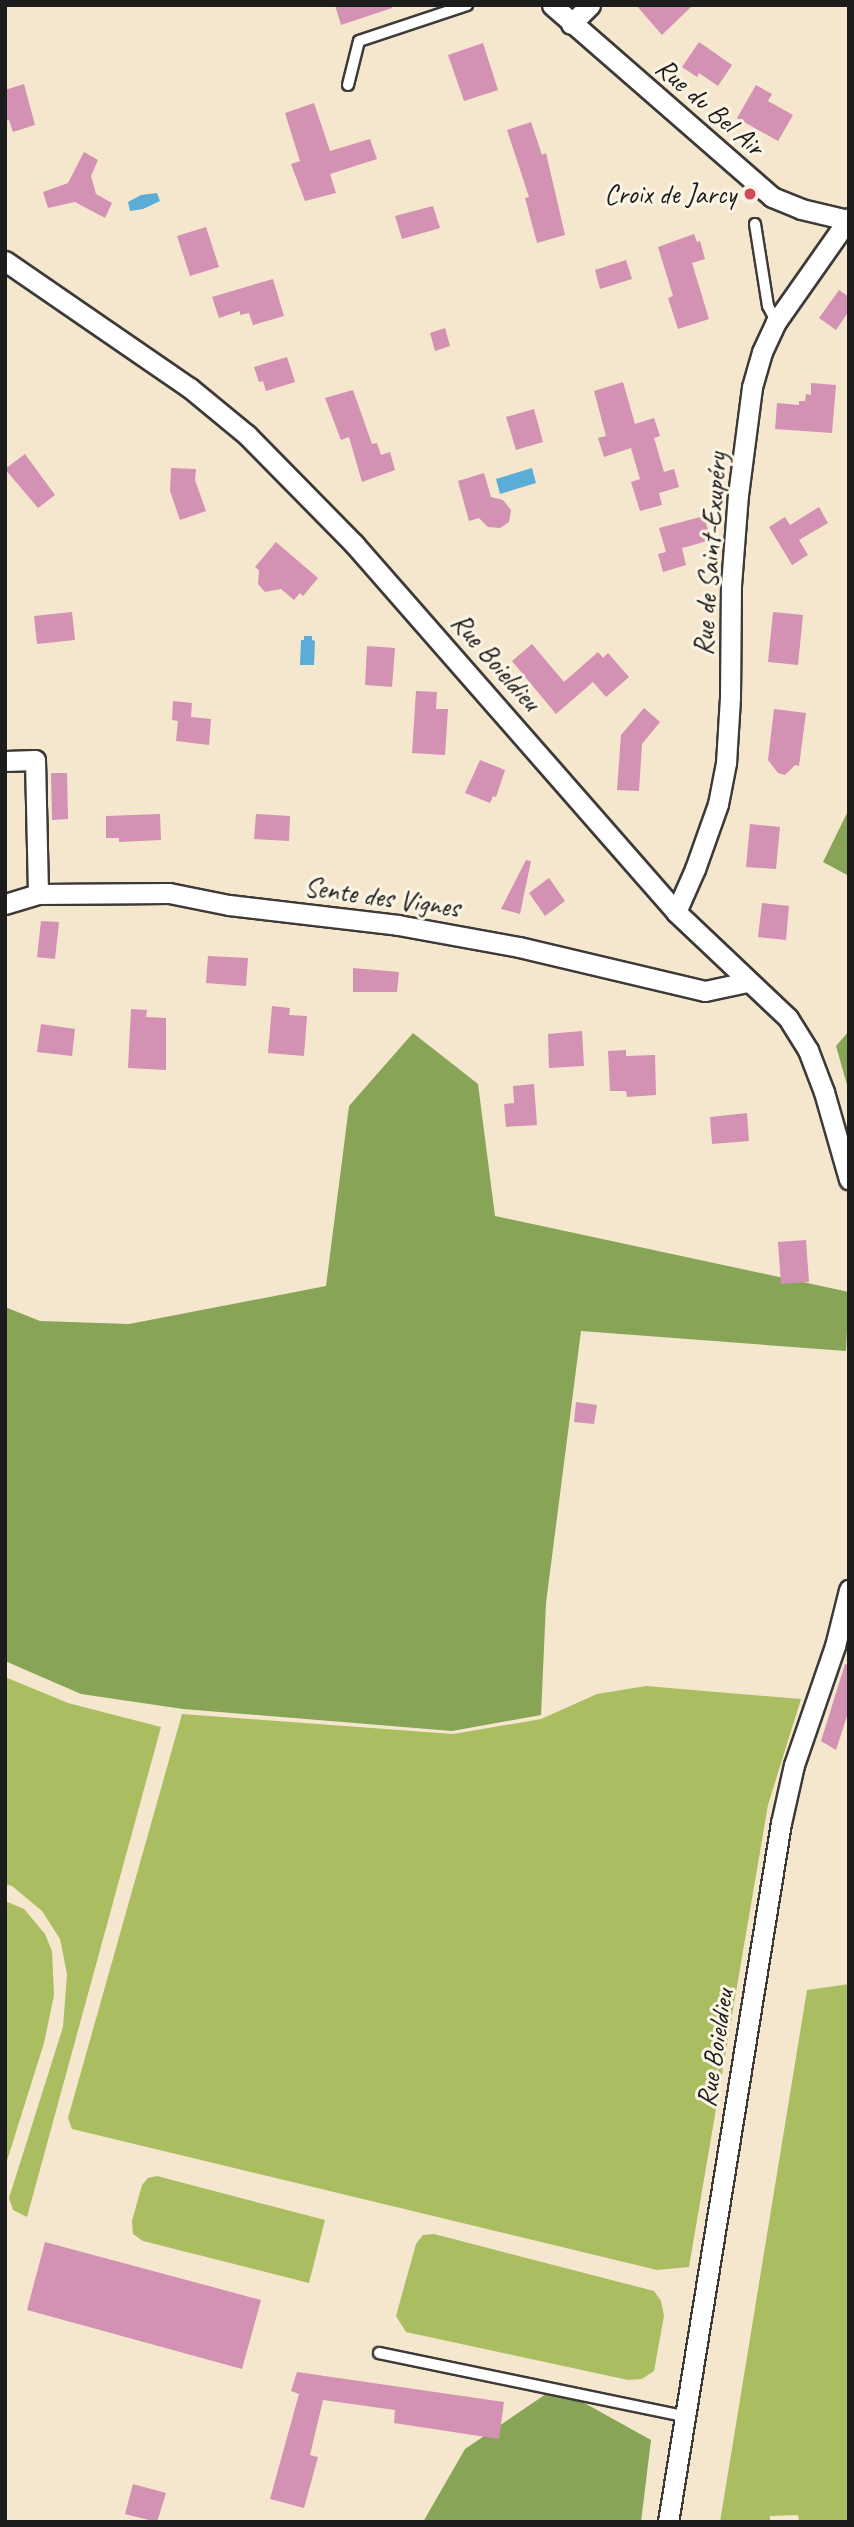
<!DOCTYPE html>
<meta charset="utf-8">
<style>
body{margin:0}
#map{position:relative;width:854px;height:2527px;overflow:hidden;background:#f5e7ce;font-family:Caveat,sans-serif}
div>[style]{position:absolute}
.green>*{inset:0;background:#abbd61}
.forest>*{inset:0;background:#88a457}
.water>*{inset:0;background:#5bacd6}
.building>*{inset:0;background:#d391b3}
.roads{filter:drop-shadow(2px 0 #3d3a37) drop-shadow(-2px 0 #3d3a37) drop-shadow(0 2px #3d3a37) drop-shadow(0 -2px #3d3a37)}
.service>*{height:10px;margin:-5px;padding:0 5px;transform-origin:5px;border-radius:5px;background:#fff}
.minor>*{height:19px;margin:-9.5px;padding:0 9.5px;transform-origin:9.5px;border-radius:9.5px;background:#fff}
.dots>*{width:19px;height:19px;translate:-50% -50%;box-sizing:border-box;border:4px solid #fcf5e5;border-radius:50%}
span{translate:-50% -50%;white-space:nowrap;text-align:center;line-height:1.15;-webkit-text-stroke:6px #fcf5e5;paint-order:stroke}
.street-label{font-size:28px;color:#1c1c1c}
.poi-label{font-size:28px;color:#1c1c1c}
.right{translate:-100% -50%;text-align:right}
.frame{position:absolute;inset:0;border:7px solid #1c1c1c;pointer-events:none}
</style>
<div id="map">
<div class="green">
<i style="clip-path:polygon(5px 1677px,68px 1703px,161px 1727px,27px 2217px,13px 2210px,9px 2198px,63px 2027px,67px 1974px,60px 1939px,42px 1911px,12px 1886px,5px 1884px)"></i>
<i style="clip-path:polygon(646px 1686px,801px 1699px,768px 1805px,689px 2267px,657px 2270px,72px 2129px,68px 2118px,182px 1714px,453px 1734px,541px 1719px,597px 1694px)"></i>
<i style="clip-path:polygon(5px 1901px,24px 1909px,45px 1934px,52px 1951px,54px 1995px,44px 2043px,5px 2167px)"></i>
<i style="clip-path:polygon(849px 1984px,849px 2522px,799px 2522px,798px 2515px,770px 2516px,770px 2522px,720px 2522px,807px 1990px)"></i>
<i style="clip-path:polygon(157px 2176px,325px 2220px,309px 2283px,143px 2241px,133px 2234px,132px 2221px,142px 2185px,148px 2178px)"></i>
<i style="clip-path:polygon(434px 2234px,654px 2291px,661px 2301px,664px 2316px,654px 2371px,642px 2379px,628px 2380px,406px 2332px,396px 2316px,416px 2244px,423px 2235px)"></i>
</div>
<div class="forest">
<i style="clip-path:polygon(849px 809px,849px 876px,823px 862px)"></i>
<i style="clip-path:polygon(849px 1031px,849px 1092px,836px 1046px)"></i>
<i style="clip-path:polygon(413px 1033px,478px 1084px,495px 1216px,849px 1292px,846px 1351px,581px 1331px,546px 1603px,541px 1715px,452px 1731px,183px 1709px,81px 1694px,5px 1661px,5px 1307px,40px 1321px,129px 1324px,326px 1286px,349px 1106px)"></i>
<i style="clip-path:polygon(546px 2394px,579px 2400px,651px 2440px,641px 2522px,423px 2522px,465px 2449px)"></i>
</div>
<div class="water">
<i style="clip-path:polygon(157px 193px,160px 201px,143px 209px,130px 211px,128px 202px,141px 195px)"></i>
<i style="clip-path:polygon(532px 468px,536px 483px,500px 494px,496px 479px)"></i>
<i style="clip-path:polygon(304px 636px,312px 636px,312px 640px,315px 641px,314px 665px,300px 665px,301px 640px,304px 640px)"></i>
</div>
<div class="building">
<i style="clip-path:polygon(335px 5px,392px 5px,392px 8px,341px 25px)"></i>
<i style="clip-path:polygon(636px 5px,693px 5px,662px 35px)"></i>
<i style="clip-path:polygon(699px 42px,732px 65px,718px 86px,699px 73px,697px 77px,682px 67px)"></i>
<i style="clip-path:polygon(483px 43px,498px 90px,464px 101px,448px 55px)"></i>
<i style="clip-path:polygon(24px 84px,35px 125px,13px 132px,9px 120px,5px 121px,5px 90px)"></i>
<i style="clip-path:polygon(756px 85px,772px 94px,768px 101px,793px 115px,778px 141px,737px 118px)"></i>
<i style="clip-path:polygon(314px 103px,330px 151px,370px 139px,377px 159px,330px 174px,336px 193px,305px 201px,291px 164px,300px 161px,285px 113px)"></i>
<i style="clip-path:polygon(531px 122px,542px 155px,546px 153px,565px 235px,537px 243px,525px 198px,529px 197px,507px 130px)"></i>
<i style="clip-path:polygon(84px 152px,98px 160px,91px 176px,96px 194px,112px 203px,105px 218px,75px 202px,48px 208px,43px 192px,68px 183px)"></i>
<i style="clip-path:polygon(433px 206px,440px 228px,402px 239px,395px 216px)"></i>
<i style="clip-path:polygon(206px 227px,219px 267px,190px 276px,177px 236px)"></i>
<i style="clip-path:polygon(694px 234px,697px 242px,700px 241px,705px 259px,692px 263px,709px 319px,678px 329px,668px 298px,673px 296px,658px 247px)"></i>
<i style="clip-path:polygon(626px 260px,632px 279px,600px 289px,595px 270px)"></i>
<i style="clip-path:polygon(273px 279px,284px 316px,253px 325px,249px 313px,240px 315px,240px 311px,219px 318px,212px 297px)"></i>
<i style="clip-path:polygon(839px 290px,849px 297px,849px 311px,836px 330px,819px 318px)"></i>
<i style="clip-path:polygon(445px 328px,450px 346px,435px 351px,430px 333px)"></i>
<i style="clip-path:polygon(287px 357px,295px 382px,266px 391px,263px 381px,259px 382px,254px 367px)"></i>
<i style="clip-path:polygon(623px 382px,635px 424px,654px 418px,660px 436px,654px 438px,664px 472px,674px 469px,679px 487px,659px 493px,662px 505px,640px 511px,631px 482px,640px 479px,631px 448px,604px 457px,598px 438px,606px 436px,594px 391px)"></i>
<i style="clip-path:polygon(811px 383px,836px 385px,832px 433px,775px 429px,777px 403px,799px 405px,799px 401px,805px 401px,806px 394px,811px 395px)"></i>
<i style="clip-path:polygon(353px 390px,372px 444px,377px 443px,381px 455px,390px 452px,395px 470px,362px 482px,349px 437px,341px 440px,325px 398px)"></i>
<i style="clip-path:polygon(534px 409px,543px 442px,516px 450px,506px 417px)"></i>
<i style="clip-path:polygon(25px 454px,55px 495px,38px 508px,5px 469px)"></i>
<i style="clip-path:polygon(171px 468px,196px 469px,195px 480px,206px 511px,180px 520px,170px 491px)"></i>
<i style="clip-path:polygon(484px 473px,491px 497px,503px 500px,511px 510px,509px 522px,500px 528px,488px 527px,479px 518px,469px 521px,458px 481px)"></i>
<i style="clip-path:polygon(819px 507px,828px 523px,799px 540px,808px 555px,792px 565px,769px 527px,785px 517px,790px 525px)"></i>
<i style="clip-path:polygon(704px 516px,711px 540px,682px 548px,686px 565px,663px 572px,658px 554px,666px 552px,659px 528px)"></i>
<i style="clip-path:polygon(276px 542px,318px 578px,303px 596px,300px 593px,294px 600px,281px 589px,265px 592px,258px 584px,259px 570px,255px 567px)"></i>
<i style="clip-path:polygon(72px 612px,75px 640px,37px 644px,34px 616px)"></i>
<i style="clip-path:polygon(773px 612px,803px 615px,798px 665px,768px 662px)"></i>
<i style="clip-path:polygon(532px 644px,564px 682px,598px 652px,603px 658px,608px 653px,629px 677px,606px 697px,593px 682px,556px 714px,512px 661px)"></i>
<i style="clip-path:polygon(367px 646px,395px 648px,392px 687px,365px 685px)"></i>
<i style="clip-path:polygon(416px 691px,437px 692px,436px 709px,448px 709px,445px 755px,412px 753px)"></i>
<i style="clip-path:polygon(173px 701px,192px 703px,191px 717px,211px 719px,209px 745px,176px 741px,178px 721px,172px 720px)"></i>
<i style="clip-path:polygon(644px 708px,660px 722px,642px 744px,639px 791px,617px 790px,621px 735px)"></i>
<i style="clip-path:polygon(774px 709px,806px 713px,799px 766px,795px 765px,785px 775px,778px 773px,768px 760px)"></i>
<i style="clip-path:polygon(480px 760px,505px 770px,496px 797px,493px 796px,490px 803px,465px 793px)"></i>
<i style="clip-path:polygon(51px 773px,67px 773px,68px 819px,52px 820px)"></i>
<i style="clip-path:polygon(160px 814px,161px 840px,119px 842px,119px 838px,106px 838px,106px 816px)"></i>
<i style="clip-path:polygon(256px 814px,290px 816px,289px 841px,254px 839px)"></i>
<i style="clip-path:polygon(750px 824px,780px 827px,776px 869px,746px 867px)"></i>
<i style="clip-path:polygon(526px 860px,531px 861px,520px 914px,501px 909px)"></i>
<i style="clip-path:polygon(549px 878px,565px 901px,545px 916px,529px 893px)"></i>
<i style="clip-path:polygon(762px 903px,789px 906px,786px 940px,758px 937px)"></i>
<i style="clip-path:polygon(41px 921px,59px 922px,55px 959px,37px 957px)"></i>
<i style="clip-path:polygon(208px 956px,248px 958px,246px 986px,206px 983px)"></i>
<i style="clip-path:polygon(353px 968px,399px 972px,397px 992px,353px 992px)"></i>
<i style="clip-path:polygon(272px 1006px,290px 1008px,289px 1015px,307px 1016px,304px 1056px,268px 1053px)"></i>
<i style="clip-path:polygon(131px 1009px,147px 1010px,146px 1017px,166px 1018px,166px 1070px,128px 1068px)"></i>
<i style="clip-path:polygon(41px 1024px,75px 1029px,72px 1056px,37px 1052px)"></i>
<i style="clip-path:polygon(582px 1031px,584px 1066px,549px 1068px,548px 1034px)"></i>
<i style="clip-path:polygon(626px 1050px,626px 1056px,655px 1055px,656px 1095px,627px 1097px,626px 1091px,610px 1091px,608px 1051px)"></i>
<i style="clip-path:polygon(534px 1084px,537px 1125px,506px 1127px,504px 1104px,514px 1103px,513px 1086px)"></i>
<i style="clip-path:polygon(747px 1113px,749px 1141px,712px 1144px,710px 1117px)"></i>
<i style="clip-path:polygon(806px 1240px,809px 1282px,781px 1284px,778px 1242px)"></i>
<i style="clip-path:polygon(576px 1402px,597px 1405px,594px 1424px,574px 1422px)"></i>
<i style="clip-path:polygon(845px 1664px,849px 1665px,849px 1710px,836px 1750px,821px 1741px)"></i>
<i style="clip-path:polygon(45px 2242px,261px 2300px,242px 2369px,27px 2310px)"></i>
<i style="clip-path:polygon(297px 2372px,504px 2402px,499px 2439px,394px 2423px,395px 2410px,323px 2400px,310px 2455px,318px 2457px,304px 2508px,270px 2499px,299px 2394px,291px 2391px)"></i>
<i style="clip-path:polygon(133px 2484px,166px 2493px,157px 2522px,125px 2514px)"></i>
</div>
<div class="roads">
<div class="service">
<i style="left:348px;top:85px;width:45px;rotate:-76deg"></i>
<i style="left:359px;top:41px;width:114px;rotate:-18.4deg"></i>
<i style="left:755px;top:224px;width:83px;rotate:81deg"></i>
<i style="left:768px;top:306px;width:17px;rotate:62deg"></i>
<i style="left:379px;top:2353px;width:315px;rotate:11.7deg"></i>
</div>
<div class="minor">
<i style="left:552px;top:5px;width:292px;rotate:41.1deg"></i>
<i style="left:772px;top:197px;width:31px;rotate:22deg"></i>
<i style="left:801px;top:209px;width:47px;rotate:13.4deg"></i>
<i style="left:571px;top:24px;width:27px;rotate:-45deg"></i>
<i style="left:5px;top:261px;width:224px;rotate:34.5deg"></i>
<i style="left:190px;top:388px;width:74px;rotate:39.5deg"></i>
<i style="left:247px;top:435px;width:153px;rotate:45.5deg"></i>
<i style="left:354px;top:544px;width:489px;rotate:48.8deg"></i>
<i style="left:676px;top:912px;width:154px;rotate:43.4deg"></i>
<i style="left:788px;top:1018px;width:38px;rotate:58deg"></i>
<i style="left:808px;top:1050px;width:45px;rotate:69.1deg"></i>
<i style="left:824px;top:1092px;width:91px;rotate:74deg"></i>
<i style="left:5px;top:761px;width:30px;rotate:-2deg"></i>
<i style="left:35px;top:760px;width:134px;rotate:88.7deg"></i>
<i style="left:5px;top:904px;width:34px;rotate:-17deg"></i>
<i style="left:38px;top:894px;width:131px;rotate:-0.4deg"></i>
<i style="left:169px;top:893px;width:61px;rotate:11.3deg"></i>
<i style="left:229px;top:905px;width:170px;rotate:6.7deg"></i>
<i style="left:398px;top:925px;width:123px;rotate:10.3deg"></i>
<i style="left:519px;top:947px;width:191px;rotate:13.3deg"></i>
<i style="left:705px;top:991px;width:43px;rotate:-12.1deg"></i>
<i style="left:676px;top:912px;width:47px;rotate:-66.2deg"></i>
<i style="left:695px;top:869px;width:69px;rotate:-70.5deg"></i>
<i style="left:718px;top:804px;width:42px;rotate:-79deg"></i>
<i style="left:726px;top:763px;width:65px;rotate:-86.5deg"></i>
<i style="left:730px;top:698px;width:113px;rotate:-89.5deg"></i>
<i style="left:731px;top:585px;width:90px;rotate:-85.6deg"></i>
<i style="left:738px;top:495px;width:109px;rotate:-82.6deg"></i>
<i style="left:752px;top:387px;width:36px;rotate:-74deg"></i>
<i style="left:762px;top:352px;width:33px;rotate:-65deg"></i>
<i style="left:776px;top:322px;width:127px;rotate:-54.9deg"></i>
<i style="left:668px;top:2522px;width:708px;rotate:-80.82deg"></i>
<i style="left:781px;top:1823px;width:59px;rotate:-77.4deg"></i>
<i style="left:794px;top:1765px;width:126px;rotate:-71deg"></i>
<i style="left:835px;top:1646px;width:58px;rotate:-76deg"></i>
</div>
</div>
<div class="dots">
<i style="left:750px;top:194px;background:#d1495b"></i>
</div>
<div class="street-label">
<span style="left:710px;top:107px;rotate:41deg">Rue du Bel Air</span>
<span style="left:710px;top:554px;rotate:-86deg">Rue de Saint-Exupéry</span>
<span style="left:496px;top:662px;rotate:49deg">Rue Boieldieu</span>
<span style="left:382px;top:897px;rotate:8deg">Sente des Vignes</span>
<span style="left:715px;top:2048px;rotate:-81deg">Rue Boieldieu</span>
</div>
<div class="poi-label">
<span class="right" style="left:736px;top:194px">Croix de Jarcy</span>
</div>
<div class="frame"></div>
</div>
